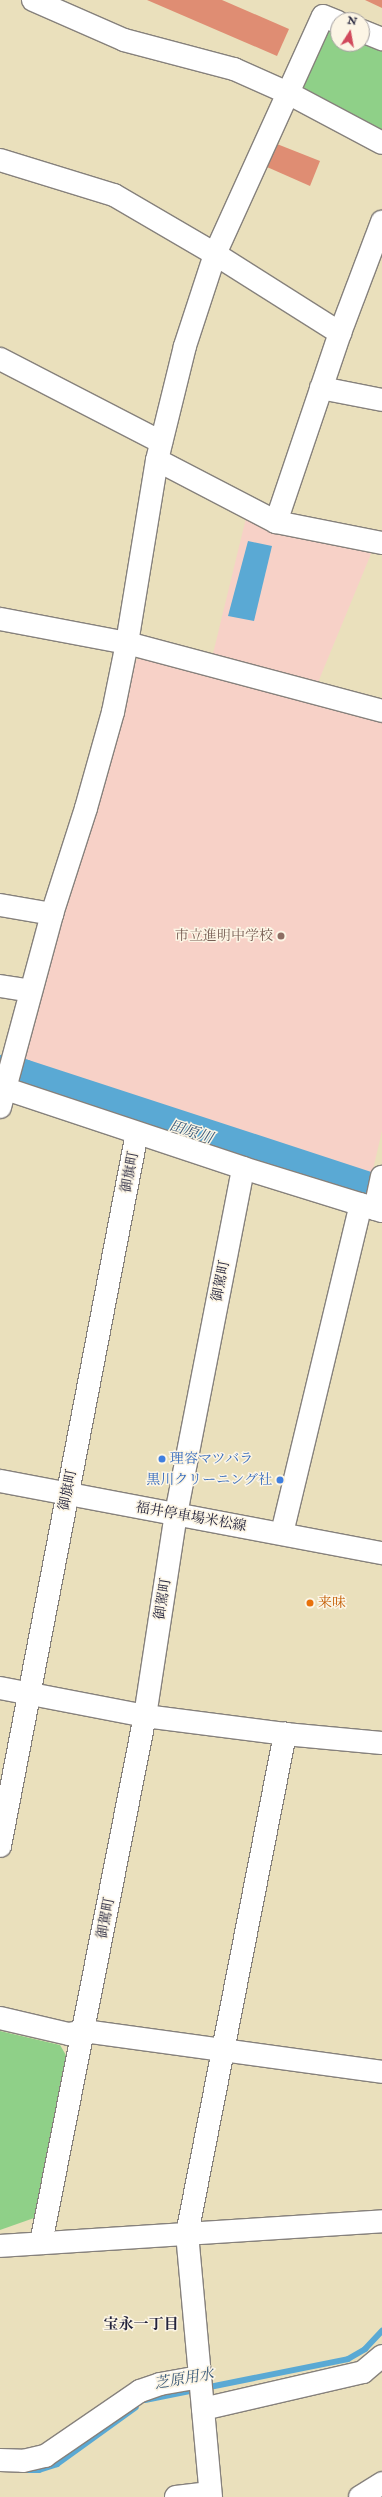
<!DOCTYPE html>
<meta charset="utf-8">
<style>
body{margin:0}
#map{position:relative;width:382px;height:2497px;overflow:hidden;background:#eae0bc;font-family:"IM FELL English","Noto Serif JP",serif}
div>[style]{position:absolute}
.built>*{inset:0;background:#f7d1c7}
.green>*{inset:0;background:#8fd088}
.water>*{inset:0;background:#5aa9d4}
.stream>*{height:6px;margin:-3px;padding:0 3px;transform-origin:3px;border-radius:3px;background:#5aa9d4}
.river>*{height:36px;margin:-18px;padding:0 18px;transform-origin:18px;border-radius:18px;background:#5aa9d4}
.building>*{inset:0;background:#df8d73}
.roads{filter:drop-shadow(1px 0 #86817c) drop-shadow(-1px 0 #86817c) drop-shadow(0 1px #86817c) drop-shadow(0 -1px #86817c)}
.minor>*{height:22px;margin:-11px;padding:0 11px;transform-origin:11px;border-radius:11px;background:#fff}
.major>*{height:22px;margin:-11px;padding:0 11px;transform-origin:11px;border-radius:11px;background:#fff}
.dots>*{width:11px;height:11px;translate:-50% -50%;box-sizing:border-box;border:2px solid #fcf5e5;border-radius:50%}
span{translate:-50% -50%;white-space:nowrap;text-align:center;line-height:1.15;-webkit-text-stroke:3px #fcf5e5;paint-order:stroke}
.education-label{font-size:14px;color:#785e54}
.right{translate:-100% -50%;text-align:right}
.street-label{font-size:14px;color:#22223b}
.shop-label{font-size:14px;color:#366cbe}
.left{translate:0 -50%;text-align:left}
.food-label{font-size:14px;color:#c56008}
.water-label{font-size:15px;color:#385878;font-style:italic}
.neighbourhood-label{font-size:15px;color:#22223b;font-weight:700}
.north{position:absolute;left:330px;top:12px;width:40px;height:40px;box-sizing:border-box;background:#fcf5e5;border:1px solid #a5a1a1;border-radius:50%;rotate:11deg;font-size:11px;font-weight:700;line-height:16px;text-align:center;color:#22223b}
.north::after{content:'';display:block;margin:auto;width:14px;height:18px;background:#d1495b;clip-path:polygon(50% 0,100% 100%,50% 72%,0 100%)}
</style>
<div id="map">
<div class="built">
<i style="clip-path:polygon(246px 518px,373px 549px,312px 697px,382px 715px,382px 1131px,370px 1182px,17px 1065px,133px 664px,143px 653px,209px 670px)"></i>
</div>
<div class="green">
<i style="clip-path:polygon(323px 16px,338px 20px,338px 44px,362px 44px,362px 22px,382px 26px,382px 140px,288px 93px)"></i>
<i style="clip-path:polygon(0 2031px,60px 2045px,70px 2062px,34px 2218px,0 2230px)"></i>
</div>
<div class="water">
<i style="clip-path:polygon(248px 541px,272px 546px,254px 621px,228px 616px)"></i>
</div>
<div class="stream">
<i style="left:145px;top:2400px;width:207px;rotate:-11.4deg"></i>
<i style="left:348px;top:2359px;width:20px;rotate:-30deg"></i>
<i style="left:365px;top:2349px;width:25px;rotate:-47deg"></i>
<i style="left:25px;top:2470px;width:14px"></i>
<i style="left:39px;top:2470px;width:19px;rotate:-18deg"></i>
<i style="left:57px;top:2464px;width:97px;rotate:-35.8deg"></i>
</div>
<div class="river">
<i style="left:0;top:1073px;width:23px;rotate:10deg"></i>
<i style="left:23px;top:1077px;width:378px;rotate:18.1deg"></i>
</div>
<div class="building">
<i style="clip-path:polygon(147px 0,222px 0,289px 29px,277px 56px)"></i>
<i style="clip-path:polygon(365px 0,382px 0,382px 8px)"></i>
<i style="clip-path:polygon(277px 144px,320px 161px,310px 186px,267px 167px)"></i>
</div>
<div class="roads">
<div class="minor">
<i style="left:33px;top:0;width:99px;rotate:23.7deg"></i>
<i style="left:124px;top:40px;width:114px;rotate:14.8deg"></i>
<i style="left:234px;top:69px;width:59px;rotate:24deg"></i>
<i style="left:288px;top:93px;width:106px;rotate:28deg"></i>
<i style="left:362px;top:31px;width:22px;rotate:22deg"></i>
<i style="left:0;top:160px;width:119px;rotate:17.1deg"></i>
<i style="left:114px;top:195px;width:117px;rotate:30.3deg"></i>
<i style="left:215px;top:254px;width:148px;rotate:32.3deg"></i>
<i style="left:0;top:359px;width:181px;rotate:27.3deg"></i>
<i style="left:321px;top:388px;width:62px;rotate:11.1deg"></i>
<i style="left:157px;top:460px;width:134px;rotate:27.5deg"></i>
<i style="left:276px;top:522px;width:108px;rotate:11.2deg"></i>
<i style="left:276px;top:522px;width:200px;rotate:-71.3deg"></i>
<i style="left:340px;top:333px;width:119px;rotate:-69.3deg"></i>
<i style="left:0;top:619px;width:129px;rotate:10.7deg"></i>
<i style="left:127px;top:643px;width:264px;rotate:14.9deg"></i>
<i style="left:0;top:905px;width:53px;rotate:9.8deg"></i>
<i style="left:0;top:986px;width:30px;rotate:9deg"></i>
<i style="left:0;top:1087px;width:256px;rotate:18.4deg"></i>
<i style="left:243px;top:1168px;width:145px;rotate:17.2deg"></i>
<i style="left:0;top:1107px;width:200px;rotate:-74.9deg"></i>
<i style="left:52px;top:914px;width:111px;rotate:-72.2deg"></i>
<i style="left:86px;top:808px;width:100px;rotate:-74.3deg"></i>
<i style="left:113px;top:712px;width:70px;rotate:-78.5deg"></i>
<i style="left:127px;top:643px;width:185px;rotate:-80.7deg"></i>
<i style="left:157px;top:460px;width:117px;rotate:-76.2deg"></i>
<i style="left:185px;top:346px;width:97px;rotate:-71.9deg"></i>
<i style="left:215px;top:254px;width:261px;rotate:-65.6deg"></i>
<i style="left:323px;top:16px;width:16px;rotate:22deg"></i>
<i style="left:375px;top:1209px;width:33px;rotate:-78deg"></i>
<i style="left:282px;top:1533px;width:338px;rotate:-76.5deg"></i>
<i style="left:0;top:1688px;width:148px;rotate:10.9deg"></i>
<i style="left:145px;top:1716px;width:141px;rotate:7.3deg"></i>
<i style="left:285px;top:1734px;width:97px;rotate:5.3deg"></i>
<i style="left:0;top:1846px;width:726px;rotate:-79.12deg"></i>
<i style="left:0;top:2018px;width:71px;rotate:13.1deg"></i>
<i style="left:69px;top:2034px;width:15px;rotate:-11deg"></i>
<i style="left:84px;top:2031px;width:301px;rotate:7.8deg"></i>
<i style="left:41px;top:2243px;width:537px;rotate:-78.84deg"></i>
<i style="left:145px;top:1716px;width:204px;rotate:-81.3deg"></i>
<i style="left:176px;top:1514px;width:352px;rotate:-79deg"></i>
<i style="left:0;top:2246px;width:383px;rotate:-3.7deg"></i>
<i style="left:203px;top:2409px;width:164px;rotate:-13deg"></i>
<i style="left:363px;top:2372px;width:25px;rotate:-40deg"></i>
<i style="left:0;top:2460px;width:23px;rotate:2deg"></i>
<i style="left:23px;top:2461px;width:23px;rotate:-13deg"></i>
<i style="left:45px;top:2456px;width:115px;rotate:-34.4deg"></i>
<i style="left:140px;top:2391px;width:21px;rotate:-19deg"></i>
<i style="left:160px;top:2384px;width:41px;rotate:-9.9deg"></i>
<i style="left:176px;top:2497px;width:34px;rotate:-7deg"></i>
<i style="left:211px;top:2497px;width:264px;rotate:-95.2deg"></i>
<i style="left:187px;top:2234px;width:510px;rotate:-78.91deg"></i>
<i style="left:360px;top:2497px;width:26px;rotate:-32deg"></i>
</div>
<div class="major">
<i style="left:0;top:1481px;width:389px;rotate:10.7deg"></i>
</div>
</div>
<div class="dots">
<i style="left:281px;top:936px;background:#8d6e63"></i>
<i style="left:162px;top:1459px;background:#3f7fe0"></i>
<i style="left:280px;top:1480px;background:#3f7fe0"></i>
<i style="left:310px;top:1603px;background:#e8710a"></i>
</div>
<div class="education-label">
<span class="right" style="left:273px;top:936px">市立進明中学校</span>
</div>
<div class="street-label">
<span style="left:130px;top:1172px;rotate:-79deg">御旗町</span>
<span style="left:221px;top:1281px;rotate:-79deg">御駕町</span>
<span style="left:68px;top:1490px;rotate:-79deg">御旗町</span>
<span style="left:191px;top:1517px;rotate:10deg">福井停車場米松線</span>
<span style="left:163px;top:1599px;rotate:-81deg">御駕町</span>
<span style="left:106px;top:1918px;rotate:-79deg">御駕町</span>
</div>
<div class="shop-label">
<span class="left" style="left:170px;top:1459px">理容マツバラ</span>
<span class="right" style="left:272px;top:1480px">黒川クリーニング社</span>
</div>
<div class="food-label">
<span class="left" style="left:318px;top:1603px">来味</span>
</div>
<div class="water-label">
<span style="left:191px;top:1132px;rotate:18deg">田原川</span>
<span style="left:184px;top:2379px;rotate:-10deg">芝原用水</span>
</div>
<div class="neighbourhood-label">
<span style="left:141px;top:2325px">宝永一丁目</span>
</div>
<div class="north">N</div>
</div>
